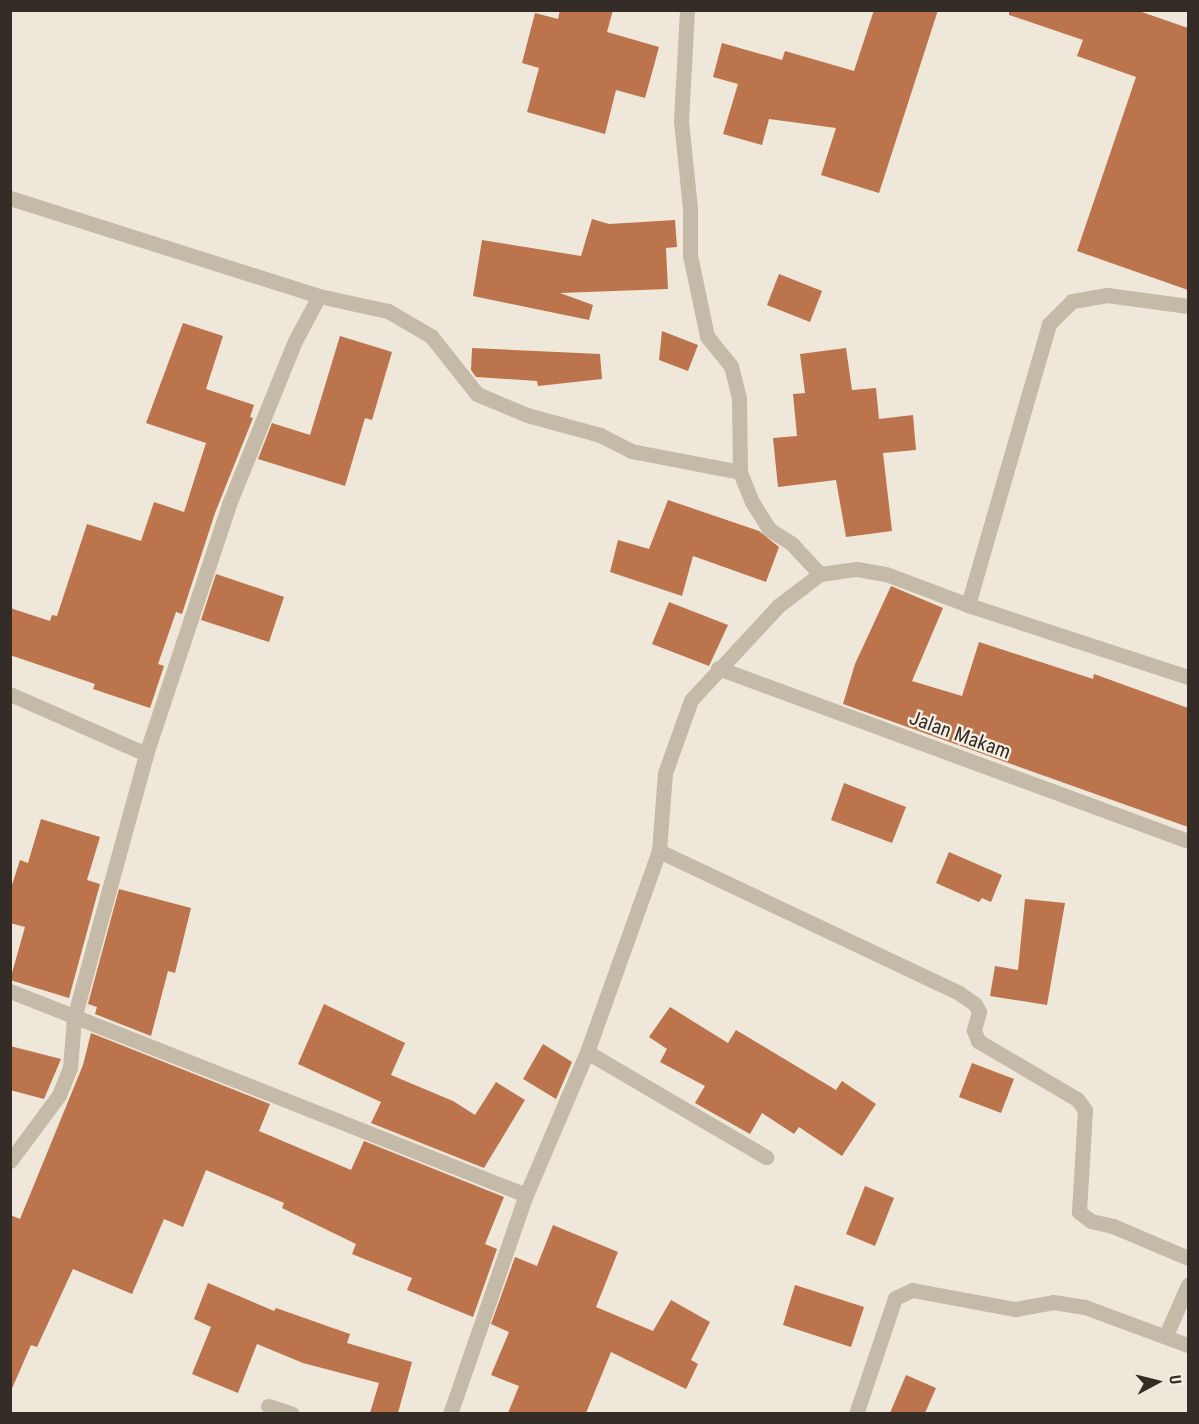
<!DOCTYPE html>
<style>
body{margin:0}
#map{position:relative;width:1199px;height:1424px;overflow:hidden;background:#efe7d9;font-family:"Roboto Condensed",sans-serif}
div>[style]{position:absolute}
.building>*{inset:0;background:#bb744b}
.lane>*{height:15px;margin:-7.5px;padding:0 7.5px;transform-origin:7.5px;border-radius:7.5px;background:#c5b9a7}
.street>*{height:15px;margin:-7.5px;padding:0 7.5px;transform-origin:7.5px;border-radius:7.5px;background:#c5b9a7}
span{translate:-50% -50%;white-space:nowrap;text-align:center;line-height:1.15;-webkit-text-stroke:4.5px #f7f1e5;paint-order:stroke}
.street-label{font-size:20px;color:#332c27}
.frame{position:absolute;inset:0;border:12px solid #332c27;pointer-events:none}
.north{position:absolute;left:1127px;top:1352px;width:60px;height:60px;-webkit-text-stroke:4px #f7f1e5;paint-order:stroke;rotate:83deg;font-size:16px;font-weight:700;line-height:24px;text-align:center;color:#332c27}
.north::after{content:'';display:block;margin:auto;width:21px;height:27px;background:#332c27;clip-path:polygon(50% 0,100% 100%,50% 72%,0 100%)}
</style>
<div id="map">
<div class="building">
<i style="clip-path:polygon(560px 10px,613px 10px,607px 32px,659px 47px,645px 98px,616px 90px,605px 134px,527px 112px,539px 68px,522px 63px,535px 13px,558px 19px)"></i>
<i style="clip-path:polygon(874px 10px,938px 10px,879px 193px,821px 175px,836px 128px,769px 119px,762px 145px,723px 134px,738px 84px,713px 77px,722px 43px,782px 60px,785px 51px,854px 71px)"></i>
<i style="clip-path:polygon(1009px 10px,1136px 10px,1188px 28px,1188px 290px,1077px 251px,1136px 77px,1077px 56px,1083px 40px,1009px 15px)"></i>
<i style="clip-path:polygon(592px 219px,609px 224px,675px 220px,677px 247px,666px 248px,668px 289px,560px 293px,593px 305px,589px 320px,473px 296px,482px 240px,581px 256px)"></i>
<i style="clip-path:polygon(779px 274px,822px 291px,810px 322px,767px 305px)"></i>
<i style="clip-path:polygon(183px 323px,223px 336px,206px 389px,254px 405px,250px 417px,253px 418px,215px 513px,182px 614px,176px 612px,158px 664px,164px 666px,150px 708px,93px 689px,95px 684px,10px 655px,10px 608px,50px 621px,52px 615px,57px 616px,87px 524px,141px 541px,154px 502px,184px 512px,206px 443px,146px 423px)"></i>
<i style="clip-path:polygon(662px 331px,698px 345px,688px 371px,659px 360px)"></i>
<i style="clip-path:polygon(340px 336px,392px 352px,372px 420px,365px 418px,345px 486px,258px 459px,272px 423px,310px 435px)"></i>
<i style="clip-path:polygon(472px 348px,600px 354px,602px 379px,538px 386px,537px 381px,476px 377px,471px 370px)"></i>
<i style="clip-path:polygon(846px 348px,852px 390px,876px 388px,879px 419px,913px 415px,916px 450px,883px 453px,892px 531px,846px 537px,836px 480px,778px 487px,773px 438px,797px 436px,793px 394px,805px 393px,800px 354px)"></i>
<i style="clip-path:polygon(668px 500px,759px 531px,779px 547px,766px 582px,693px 556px,682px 596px,610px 572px,618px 540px,649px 549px)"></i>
<i style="clip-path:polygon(216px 574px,284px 597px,269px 642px,201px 620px)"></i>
<i style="clip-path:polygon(891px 586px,943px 608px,912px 681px,962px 696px,979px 642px,1093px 679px,1094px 674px,1188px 708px,1188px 827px,843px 704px,855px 664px)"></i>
<i style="clip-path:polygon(669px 602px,728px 625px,709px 666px,652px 644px)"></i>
<i style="clip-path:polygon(844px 783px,906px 807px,892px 843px,831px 820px)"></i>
<i style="clip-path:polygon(41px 819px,100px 837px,87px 880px,100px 884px,69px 998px,10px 980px,25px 927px,10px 923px,10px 891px,20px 860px,28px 863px)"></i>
<i style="clip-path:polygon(949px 852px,1002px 875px,991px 902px,982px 898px,979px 902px,936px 883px)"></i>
<i style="clip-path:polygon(119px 889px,191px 908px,175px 973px,168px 971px,151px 1036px,95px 1014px,97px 1007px,88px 1004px)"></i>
<i style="clip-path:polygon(1025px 899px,1065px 903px,1047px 1005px,990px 996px,995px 966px,1018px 970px)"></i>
<i style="clip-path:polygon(324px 1004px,405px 1043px,391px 1075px,453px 1101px,475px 1115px,496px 1082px,525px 1100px,484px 1168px,371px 1123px,381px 1102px,298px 1064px)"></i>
<i style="clip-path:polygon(670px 1007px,728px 1043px,736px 1030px,836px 1090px,842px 1081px,876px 1104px,842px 1156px,799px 1127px,794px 1134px,762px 1113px,750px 1134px,695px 1103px,705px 1086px,660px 1062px,667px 1049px,649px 1037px)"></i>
<i style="clip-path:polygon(91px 1033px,270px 1104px,259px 1131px,351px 1170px,364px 1141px,504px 1197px,485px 1244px,497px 1249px,473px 1317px,407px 1290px,412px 1278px,352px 1254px,356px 1244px,282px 1208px,284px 1203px,206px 1170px,183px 1227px,164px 1219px,132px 1294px,73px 1269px,37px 1347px,31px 1345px,10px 1393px,10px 1215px,20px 1219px,83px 1065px)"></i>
<i style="clip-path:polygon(543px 1044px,572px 1062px,556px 1099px,523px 1079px)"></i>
<i style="clip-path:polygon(10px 1046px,61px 1059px,44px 1099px,10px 1090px)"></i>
<i style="clip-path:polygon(972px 1063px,1014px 1079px,1001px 1113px,959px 1097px)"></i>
<i style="clip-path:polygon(865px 1186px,894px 1198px,875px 1246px,846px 1234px)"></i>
<i style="clip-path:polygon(553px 1225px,618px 1252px,596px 1307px,653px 1331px,671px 1300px,710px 1322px,691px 1360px,698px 1364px,686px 1389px,611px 1352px,586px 1413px,508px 1413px,519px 1386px,491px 1375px,509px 1332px,491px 1324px,515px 1257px,537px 1266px)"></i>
<i style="clip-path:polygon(208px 1283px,274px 1311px,276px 1308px,350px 1334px,347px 1343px,412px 1362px,398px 1413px,370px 1413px,379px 1383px,303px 1363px,257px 1344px,238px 1393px,192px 1374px,211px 1327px,194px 1319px)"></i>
<i style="clip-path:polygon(795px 1285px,864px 1307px,851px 1347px,783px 1325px)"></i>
<i style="clip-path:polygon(906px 1375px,936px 1388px,925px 1413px,890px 1413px)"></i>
</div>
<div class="lane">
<i style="left:1188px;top:306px;width:82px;rotate:-172.3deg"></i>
<i style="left:1107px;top:295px;width:36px;rotate:170deg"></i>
<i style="left:1072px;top:301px;width:33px;rotate:135deg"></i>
<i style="left:1049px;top:324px;width:292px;rotate:106.1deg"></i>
<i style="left:968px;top:605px;width:231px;rotate:18.1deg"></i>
</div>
<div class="street">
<i style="left:10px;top:198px;width:324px;rotate:17.6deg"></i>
<i style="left:319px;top:296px;width:71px;rotate:12.3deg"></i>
<i style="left:388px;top:311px;width:50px;rotate:30.2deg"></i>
<i style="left:431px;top:336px;width:74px;rotate:51.6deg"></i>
<i style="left:477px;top:394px;width:54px;rotate:22.8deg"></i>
<i style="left:527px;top:415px;width:76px;rotate:15.3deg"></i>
<i style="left:600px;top:435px;width:35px;rotate:27deg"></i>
<i style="left:631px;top:451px;width:111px;rotate:10.9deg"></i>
<i style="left:820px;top:574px;width:37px;rotate:-8deg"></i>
<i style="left:857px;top:569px;width:29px;rotate:10deg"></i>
<i style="left:886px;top:574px;width:88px;rotate:20.7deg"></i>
<i style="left:718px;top:668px;width:501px;rotate:20.21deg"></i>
<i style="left:10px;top:694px;width:149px;rotate:23.8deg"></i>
<i style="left:659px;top:851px;width:332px;rotate:25.3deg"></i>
<i style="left:959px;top:993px;width:19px;rotate:35deg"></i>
<i style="left:975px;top:1004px;width:9px;rotate:63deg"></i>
<i style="left:979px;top:1012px;width:19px;rotate:106deg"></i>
<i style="left:974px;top:1030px;width:12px;rotate:70deg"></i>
<i style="left:978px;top:1041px;width:115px;rotate:30.4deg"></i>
<i style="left:1077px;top:1099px;width:14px;rotate:54deg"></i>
<i style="left:1085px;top:1110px;width:102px;rotate:93.4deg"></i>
<i style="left:1079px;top:1212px;width:15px;rotate:37deg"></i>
<i style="left:1091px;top:1221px;width:23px;rotate:13deg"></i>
<i style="left:1113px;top:1226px;width:82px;rotate:23.1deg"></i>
<i style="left:10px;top:991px;width:555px;rotate:21.57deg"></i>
<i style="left:587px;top:1052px;width:208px;rotate:30.4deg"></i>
<i style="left:10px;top:1161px;width:82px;rotate:-53.4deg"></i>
<i style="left:59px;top:1095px;width:29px;rotate:-68deg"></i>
<i style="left:70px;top:1068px;width:50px;rotate:-85.4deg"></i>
<i style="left:74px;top:1018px;width:274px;rotate:-74.7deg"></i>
<i style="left:146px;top:754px;width:263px;rotate:-71.6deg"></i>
<i style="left:229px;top:504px;width:176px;rotate:-68deg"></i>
<i style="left:295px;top:341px;width:51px;rotate:-61.9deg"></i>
<i style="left:1166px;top:1335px;width:55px;rotate:-66.3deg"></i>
<i style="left:268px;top:1406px;width:25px;rotate:18deg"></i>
<i style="left:450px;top:1414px;width:232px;rotate:-70.9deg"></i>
<i style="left:526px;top:1195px;width:155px;rotate:-66.9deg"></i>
<i style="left:587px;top:1052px;width:214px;rotate:-70.3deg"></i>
<i style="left:659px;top:851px;width:78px;rotate:-85.6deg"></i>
<i style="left:665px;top:773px;width:77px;rotate:-70.4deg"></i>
<i style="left:691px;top:700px;width:128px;rotate:-47.2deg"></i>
<i style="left:778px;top:606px;width:53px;rotate:-37.3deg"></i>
<i style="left:820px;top:574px;width:42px;rotate:-133.1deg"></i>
<i style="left:791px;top:543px;width:26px;rotate:-148deg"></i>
<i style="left:769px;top:529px;width:32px;rotate:-122deg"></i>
<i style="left:752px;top:502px;width:32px;rotate:-112deg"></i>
<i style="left:740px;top:472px;width:74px;rotate:-90.8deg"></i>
<i style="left:739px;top:398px;width:33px;rotate:-104deg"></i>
<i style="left:731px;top:366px;width:38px;rotate:-129deg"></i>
<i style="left:707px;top:336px;width:83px;rotate:-101.9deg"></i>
<i style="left:690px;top:255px;width:47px;rotate:-90deg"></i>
<i style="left:690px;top:208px;width:87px;rotate:-95.9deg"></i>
<i style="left:681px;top:121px;width:111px;rotate:-86.9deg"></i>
<i style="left:856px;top:1414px;width:122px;rotate:-71.4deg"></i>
<i style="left:895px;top:1298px;width:19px;rotate:-25deg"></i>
<i style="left:912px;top:1290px;width:105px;rotate:10.5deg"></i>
<i style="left:1015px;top:1309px;width:39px;rotate:-10deg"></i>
<i style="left:1053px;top:1302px;width:32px;rotate:9deg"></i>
<i style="left:1085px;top:1307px;width:110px;rotate:20.3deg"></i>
</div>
<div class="street-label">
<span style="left:960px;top:735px;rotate:20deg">Jalan Makam</span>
</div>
<div class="frame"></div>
<div class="north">U</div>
</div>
